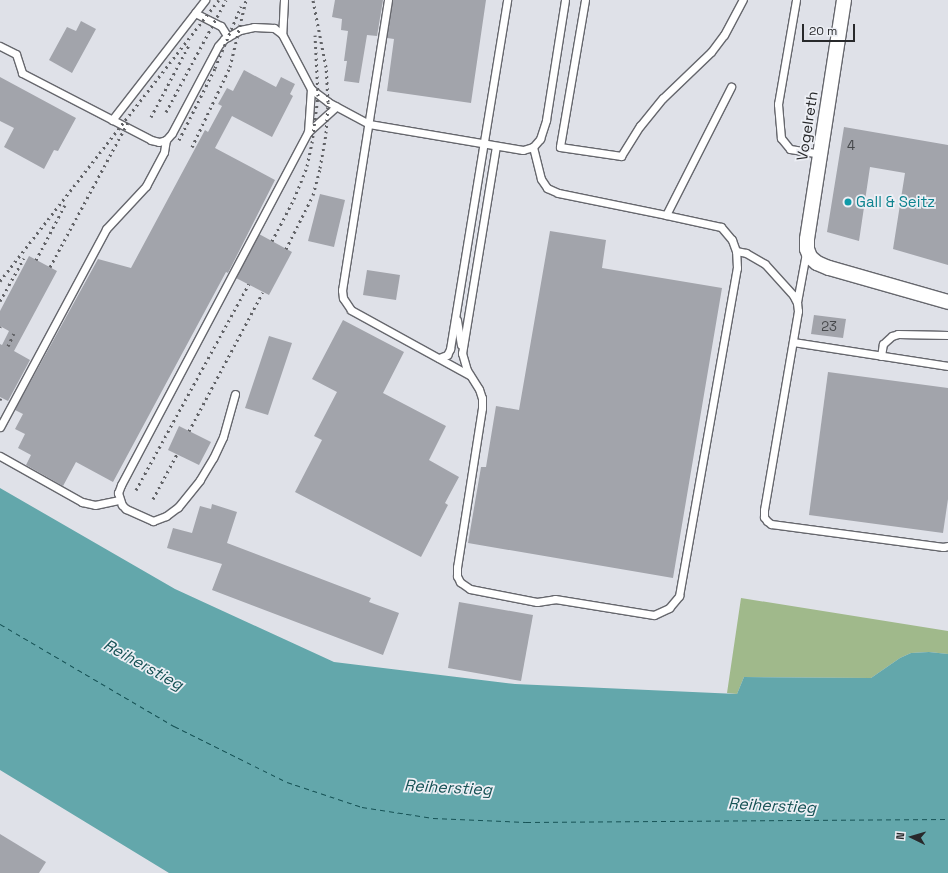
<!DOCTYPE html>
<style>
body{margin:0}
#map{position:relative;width:948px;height:873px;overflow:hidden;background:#dfe1e8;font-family:"Space Grotesk",sans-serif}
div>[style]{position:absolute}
.forest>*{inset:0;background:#a0b98b}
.water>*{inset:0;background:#63a7ab}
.ferry>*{height:1px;margin-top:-0.5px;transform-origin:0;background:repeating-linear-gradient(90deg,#165255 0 5px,transparent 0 9px)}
.building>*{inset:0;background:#a2a4ab}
.roads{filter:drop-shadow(1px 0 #66676d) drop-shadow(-1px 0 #66676d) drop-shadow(0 1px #66676d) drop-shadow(0 -1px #66676d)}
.lane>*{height:7px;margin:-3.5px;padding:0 3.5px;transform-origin:3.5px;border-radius:3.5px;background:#fff}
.street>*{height:14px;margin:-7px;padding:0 7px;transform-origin:7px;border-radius:7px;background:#fff}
.rail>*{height:3px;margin-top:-1.5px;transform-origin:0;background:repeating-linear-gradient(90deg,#626367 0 2px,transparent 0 6px)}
.dots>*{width:11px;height:11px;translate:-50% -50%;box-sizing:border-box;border:2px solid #edeff5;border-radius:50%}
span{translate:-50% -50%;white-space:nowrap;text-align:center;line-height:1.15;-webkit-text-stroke:3.5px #edeff5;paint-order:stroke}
.number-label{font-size:13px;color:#46484b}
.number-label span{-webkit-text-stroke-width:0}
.street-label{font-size:15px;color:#28292b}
.culture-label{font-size:15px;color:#0d838f}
.left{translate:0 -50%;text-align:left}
.water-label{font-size:16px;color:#165255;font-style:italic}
.north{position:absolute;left:892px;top:817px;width:40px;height:40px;-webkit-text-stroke:3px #edeff5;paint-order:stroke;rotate:275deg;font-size:11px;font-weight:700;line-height:16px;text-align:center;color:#28292b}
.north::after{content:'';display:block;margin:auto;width:14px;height:18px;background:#28292b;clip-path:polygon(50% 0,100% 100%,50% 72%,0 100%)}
.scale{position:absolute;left:802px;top:24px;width:53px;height:18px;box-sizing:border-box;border:2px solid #28292b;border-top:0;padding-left:5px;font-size:12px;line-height:14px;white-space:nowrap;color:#28292b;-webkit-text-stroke:3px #edeff5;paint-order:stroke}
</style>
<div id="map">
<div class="forest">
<i style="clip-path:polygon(741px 598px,948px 631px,948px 654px,929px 652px,911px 653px,900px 658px,871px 678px,744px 677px,737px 694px,727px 693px)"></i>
</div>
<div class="water">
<i style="clip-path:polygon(0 488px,175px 589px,334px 662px,515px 684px,737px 694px,744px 677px,871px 678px,900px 658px,911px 653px,929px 652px,948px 654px,948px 873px,169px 873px,0 770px)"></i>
</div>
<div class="ferry">
<i style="left:0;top:624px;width:202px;rotate:30.4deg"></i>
<i style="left:174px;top:726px;width:126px;rotate:26.4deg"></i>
<i style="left:287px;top:782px;width:79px;rotate:18.4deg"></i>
<i style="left:362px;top:807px;width:72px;rotate:8.8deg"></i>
<i style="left:433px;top:818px;width:93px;rotate:2.5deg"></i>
<i style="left:526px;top:822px;width:422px;rotate:-0.4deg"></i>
</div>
<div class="building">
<i style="clip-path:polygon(335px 0,383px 0,377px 36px,367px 35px,359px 83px,344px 81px,347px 61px,344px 61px,348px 31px,341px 30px,342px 19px,332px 17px)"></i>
<i style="clip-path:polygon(393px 0,486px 0,471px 103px,387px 91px,394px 39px,387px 38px)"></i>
<i style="clip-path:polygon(81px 21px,96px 29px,72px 73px,49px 60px,67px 27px,76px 31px)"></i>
<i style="clip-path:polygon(244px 70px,276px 87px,281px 77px,295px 84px,290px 94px,293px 96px,272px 137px,232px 116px,215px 148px,275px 180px,228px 273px,226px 272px,113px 482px,76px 462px,63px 486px,26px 465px,31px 455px,18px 448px,25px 434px,15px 429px,23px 414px,15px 410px,98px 259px,131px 268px,205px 130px,208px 132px,222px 106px,218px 104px,227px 88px,233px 91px)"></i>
<i style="clip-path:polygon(0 77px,76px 118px,58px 151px,54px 150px,44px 169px,4px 147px,14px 128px,0 121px)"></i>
<i style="clip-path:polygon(844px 127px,948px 145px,948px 265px,893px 249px,905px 173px,870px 167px,859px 241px,827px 232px)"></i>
<i style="clip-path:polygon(320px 194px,345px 200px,334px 247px,308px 241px)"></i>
<i style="clip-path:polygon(550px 231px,606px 240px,602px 268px,722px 288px,673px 578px,468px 543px,481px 467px,486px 467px,496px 406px,519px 410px)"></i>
<i style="clip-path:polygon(259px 234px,292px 252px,269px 295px,236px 278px)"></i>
<i style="clip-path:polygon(29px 256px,57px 271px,14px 351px,30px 360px,8px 401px,0 397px,0 344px,2px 345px,9px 331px,0 326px,0 311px)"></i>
<i style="clip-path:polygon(367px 270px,400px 275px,396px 300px,363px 295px)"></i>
<i style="clip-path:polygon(814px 315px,846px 319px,843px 338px,811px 334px)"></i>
<i style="clip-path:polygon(343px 320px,404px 352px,383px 393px,446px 426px,429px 460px,459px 477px,445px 503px,448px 505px,421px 557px,295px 492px,322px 440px,314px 436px,337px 392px,312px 379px)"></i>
<i style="clip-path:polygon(269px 336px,292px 343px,268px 415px,245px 408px)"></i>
<i style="clip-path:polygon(828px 372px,948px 388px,948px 499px,943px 533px,809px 515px)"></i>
<i style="clip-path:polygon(179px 426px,211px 442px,199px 465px,168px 450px)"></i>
<i style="clip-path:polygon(212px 504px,237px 512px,227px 543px,371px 598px,369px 602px,399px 613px,383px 655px,212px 590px,222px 564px,167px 548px,173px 528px,192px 533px,200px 506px,211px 509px)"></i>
<i style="clip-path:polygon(459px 602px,533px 615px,521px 681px,448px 668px)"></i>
<i style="clip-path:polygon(0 834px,46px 862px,39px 873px,0 873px)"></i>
</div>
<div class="roads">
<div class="lane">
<i style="left:284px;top:0;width:34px;rotate:93deg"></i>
<i style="left:282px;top:34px;width:62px;rotate:62.2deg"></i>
<i style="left:311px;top:89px;width:21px;rotate:37deg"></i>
<i style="left:328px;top:102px;width:47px;rotate:28.2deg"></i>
<i style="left:369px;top:124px;width:156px;rotate:9.6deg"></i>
<i style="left:523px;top:150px;width:10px;rotate:-17deg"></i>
<i style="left:533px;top:147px;width:11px;rotate:-49deg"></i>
<i style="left:540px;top:139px;width:20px;rotate:-72deg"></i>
<i style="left:546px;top:120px;width:121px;rotate:-81deg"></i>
<i style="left:388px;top:0;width:294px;rotate:99deg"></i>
<i style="left:342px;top:290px;width:8px;rotate:83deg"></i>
<i style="left:343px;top:298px;width:14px;rotate:56deg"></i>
<i style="left:351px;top:310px;width:135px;rotate:28.8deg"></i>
<i style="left:585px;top:0;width:149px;rotate:99.7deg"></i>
<i style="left:560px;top:147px;width:62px;rotate:8.4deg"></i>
<i style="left:621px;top:156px;width:36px;rotate:-58deg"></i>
<i style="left:640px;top:126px;width:36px;rotate:-51deg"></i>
<i style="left:663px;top:98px;width:66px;rotate:-43.8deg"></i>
<i style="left:711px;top:52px;width:21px;rotate:-53deg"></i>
<i style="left:724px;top:35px;width:40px;rotate:-62deg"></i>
<i style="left:796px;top:0;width:106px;rotate:99.8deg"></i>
<i style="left:778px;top:104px;width:34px;rotate:85deg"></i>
<i style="left:781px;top:138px;width:14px;rotate:51deg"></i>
<i style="left:790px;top:149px;width:30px;rotate:9deg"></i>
<i style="left:195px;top:13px;width:29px;rotate:27deg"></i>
<i style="left:221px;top:26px;width:13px;rotate:58deg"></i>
<i style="left:0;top:46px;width:18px;rotate:27deg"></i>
<i style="left:16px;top:54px;width:20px;rotate:72deg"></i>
<i style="left:22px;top:73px;width:145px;rotate:27.4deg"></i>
<i style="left:151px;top:140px;width:8px;rotate:14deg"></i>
<i style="left:159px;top:142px;width:7px;rotate:-16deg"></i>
<i style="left:166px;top:140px;width:9px;rotate:-49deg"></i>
<i style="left:172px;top:133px;width:98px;rotate:-62.1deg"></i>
<i style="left:218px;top:46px;width:9px;rotate:-49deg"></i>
<i style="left:224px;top:39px;width:18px;rotate:-29deg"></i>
<i style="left:240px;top:30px;width:14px;rotate:-12deg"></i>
<i style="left:254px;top:27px;width:20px;rotate:3deg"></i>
<i style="left:274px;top:28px;width:10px;rotate:37deg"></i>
<i style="left:112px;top:120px;width:152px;rotate:-52.2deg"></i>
<i style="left:308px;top:132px;width:43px;rotate:-86deg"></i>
<i style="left:496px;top:146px;width:210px;rotate:99.3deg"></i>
<i style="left:462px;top:353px;width:18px;rotate:74deg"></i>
<i style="left:467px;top:370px;width:22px;rotate:58deg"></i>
<i style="left:479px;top:389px;width:9px;rotate:72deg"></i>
<i style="left:482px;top:398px;width:10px;rotate:90deg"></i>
<i style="left:482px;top:408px;width:161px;rotate:98.9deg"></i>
<i style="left:457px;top:567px;width:9px;rotate:90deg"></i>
<i style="left:457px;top:576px;width:7px;rotate:63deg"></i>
<i style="left:460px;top:582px;width:12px;rotate:35deg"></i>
<i style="left:470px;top:589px;width:68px;rotate:11deg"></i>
<i style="left:537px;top:602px;width:18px;rotate:-9deg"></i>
<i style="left:555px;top:599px;width:100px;rotate:9.2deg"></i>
<i style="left:654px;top:615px;width:17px;rotate:-25deg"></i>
<i style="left:669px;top:608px;width:16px;rotate:-50deg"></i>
<i style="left:679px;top:596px;width:333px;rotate:-80deg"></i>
<i style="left:737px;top:268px;width:17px;rotate:-93deg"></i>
<i style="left:736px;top:251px;width:12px;rotate:-110deg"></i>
<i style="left:732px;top:240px;width:17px;rotate:-130deg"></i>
<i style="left:721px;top:227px;width:56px;rotate:-167.7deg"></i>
<i style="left:533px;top:147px;width:33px;rotate:76deg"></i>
<i style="left:541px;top:179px;width:11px;rotate:56deg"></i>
<i style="left:547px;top:188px;width:12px;rotate:24deg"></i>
<i style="left:558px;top:193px;width:110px;rotate:11.5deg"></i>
<i style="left:666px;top:215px;width:144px;rotate:-63.1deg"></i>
<i style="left:736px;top:251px;width:10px;rotate:11deg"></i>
<i style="left:746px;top:253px;width:22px;rotate:30deg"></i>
<i style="left:765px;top:264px;width:42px;rotate:47.9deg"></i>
<i style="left:793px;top:295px;width:9px;rotate:63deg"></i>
<i style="left:797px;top:303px;width:8px;rotate:83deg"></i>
<i style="left:798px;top:311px;width:202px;rotate:99.7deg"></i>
<i style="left:764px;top:510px;width:7px;rotate:90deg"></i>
<i style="left:764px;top:517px;width:5px;rotate:53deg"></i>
<i style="left:767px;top:521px;width:5px;rotate:37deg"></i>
<i style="left:771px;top:524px;width:174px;rotate:7.6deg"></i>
<i style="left:943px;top:547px;width:5px;rotate:-11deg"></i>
<i style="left:797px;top:302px;width:50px;rotate:-79.6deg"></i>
<i style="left:457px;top:320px;width:25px;rotate:81deg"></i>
<i style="left:793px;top:342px;width:157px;rotate:8.8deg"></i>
<i style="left:881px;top:356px;width:12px;rotate:-81deg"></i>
<i style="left:883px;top:344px;width:12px;rotate:-42deg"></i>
<i style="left:892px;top:336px;width:6px;rotate:-18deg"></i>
<i style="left:898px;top:334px;width:50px;rotate:1.1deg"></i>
<i style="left:439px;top:358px;width:9px;rotate:-21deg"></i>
<i style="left:447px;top:355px;width:7px;rotate:-63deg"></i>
<i style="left:450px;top:349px;width:354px;rotate:-80.7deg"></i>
<i style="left:235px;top:394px;width:45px;rotate:105.6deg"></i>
<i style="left:223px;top:437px;width:23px;rotate:115deg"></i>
<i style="left:213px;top:458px;width:26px;rotate:121deg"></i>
<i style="left:200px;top:480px;width:35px;rotate:129deg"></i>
<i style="left:178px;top:507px;width:15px;rotate:143deg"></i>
<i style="left:166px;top:516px;width:14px;rotate:159deg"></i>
<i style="left:153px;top:521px;width:30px;rotate:-156deg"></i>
<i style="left:126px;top:509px;width:6px;rotate:-135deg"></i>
<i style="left:122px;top:505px;width:13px;rotate:-108deg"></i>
<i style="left:118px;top:493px;width:9px;rotate:-69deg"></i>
<i style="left:121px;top:485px;width:399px;rotate:-62.1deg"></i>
<i style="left:308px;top:132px;width:38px;rotate:-42deg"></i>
<i style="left:0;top:427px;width:225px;rotate:-61.8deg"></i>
<i style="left:106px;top:229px;width:59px;rotate:-47.1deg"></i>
<i style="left:146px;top:186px;width:38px;rotate:-62deg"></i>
<i style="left:164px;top:152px;width:12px;rotate:-81deg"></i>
<i style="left:0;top:456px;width:94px;rotate:29.3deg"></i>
<i style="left:82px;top:502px;width:13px;rotate:13deg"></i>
<i style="left:95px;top:505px;width:25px;rotate:-12deg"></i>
</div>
<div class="street">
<i style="left:844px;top:0;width:242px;rotate:98.8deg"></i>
<i style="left:807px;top:239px;width:10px;rotate:90deg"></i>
<i style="left:807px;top:249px;width:9px;rotate:69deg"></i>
<i style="left:810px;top:257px;width:9px;rotate:41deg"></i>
<i style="left:817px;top:263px;width:13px;rotate:23deg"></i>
<i style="left:829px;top:268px;width:124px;rotate:15.9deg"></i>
</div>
</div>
<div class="rail">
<i style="left:166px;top:112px;width:127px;rotate:-61.8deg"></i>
<i style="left:151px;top:117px;width:81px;rotate:-62.2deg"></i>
<i style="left:179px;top:140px;width:80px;rotate:-63.4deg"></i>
<i style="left:215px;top:68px;width:67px;rotate:-67.2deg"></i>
<i style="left:192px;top:147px;width:89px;rotate:-64.6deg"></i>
<i style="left:230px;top:67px;width:69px;rotate:-76.6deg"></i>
<i style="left:272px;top:241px;width:47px;rotate:-62.4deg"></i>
<i style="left:294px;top:199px;width:35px;rotate:-68deg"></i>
<i style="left:307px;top:166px;width:24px;rotate:-78deg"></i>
<i style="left:312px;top:143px;width:47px;rotate:-82.7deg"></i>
<i style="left:318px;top:96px;width:61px;rotate:-92.8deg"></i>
<i style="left:286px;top:249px;width:60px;rotate:-63.4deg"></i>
<i style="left:313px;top:195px;width:28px;rotate:-75deg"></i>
<i style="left:320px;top:168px;width:36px;rotate:-80deg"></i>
<i style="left:326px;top:133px;width:31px;rotate:-86deg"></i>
<i style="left:328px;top:102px;width:35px;rotate:-93deg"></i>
<i style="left:326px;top:67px;width:68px;rotate:-101deg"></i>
<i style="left:36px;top:260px;width:62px;rotate:-62.2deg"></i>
<i style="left:50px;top:267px;width:165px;rotate:-61.7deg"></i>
<i style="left:0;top:281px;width:356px;rotate:-52.1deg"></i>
<i style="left:0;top:301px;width:49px;rotate:-60.8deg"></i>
<i style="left:0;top:327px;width:1px;rotate:-45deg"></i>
<i style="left:8px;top:346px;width:14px;rotate:-65deg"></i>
<i style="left:0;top:400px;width:3px;rotate:-72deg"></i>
<i style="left:189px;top:431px;width:157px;rotate:-62deg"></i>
<i style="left:136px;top:490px;width:235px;rotate:-61.3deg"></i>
<i style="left:153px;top:499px;width:51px;rotate:-61.9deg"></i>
</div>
<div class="dots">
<i style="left:848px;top:202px;background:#0f9aa8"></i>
</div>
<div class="number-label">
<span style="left:851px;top:146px">4</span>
<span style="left:829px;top:327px">23</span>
</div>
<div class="street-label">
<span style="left:807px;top:126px;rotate:-81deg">Vogelreth</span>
</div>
<div class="culture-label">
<span class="left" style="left:856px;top:202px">Gall &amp; Seitz</span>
</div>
<div class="water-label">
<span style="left:143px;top:665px;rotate:29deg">Reiherstieg</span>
<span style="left:448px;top:788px;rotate:3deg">Reiherstieg</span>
<span style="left:772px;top:806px;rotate:3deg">Reiherstieg</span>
</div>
<div class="north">N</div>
<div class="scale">20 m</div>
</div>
